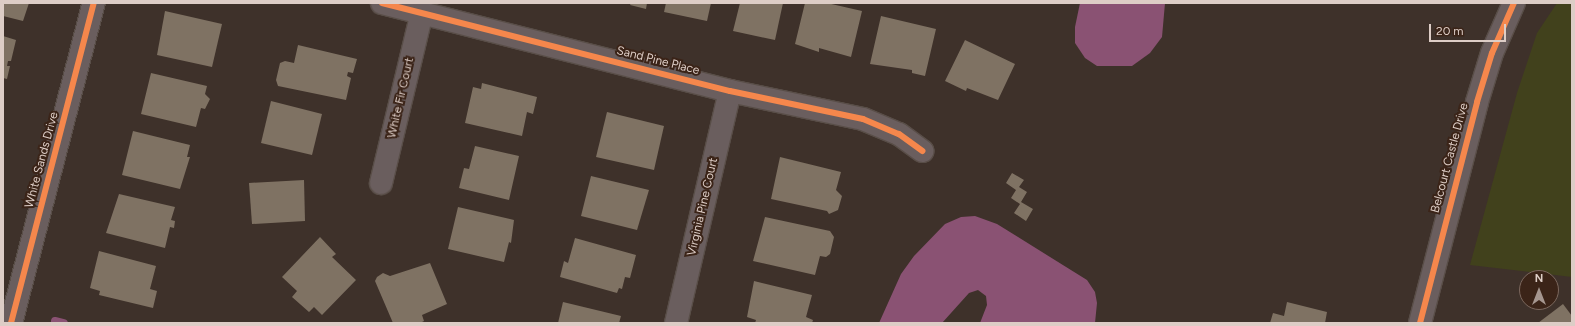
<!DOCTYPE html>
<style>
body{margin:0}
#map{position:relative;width:1575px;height:326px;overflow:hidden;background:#3e312a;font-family:Figtree,sans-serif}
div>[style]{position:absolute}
.green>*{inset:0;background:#41411c}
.water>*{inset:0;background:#8a5273}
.stream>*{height:8px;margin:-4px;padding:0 4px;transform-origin:4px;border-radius:4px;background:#8a5273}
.building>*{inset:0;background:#7f7263}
.roads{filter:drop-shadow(1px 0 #594e48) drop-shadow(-1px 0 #594e48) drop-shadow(0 1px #594e48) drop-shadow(0 -1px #594e48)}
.minor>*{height:22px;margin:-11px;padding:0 11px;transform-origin:11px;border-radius:11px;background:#6a5e5e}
.cycleway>*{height:6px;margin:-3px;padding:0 3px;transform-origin:3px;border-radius:3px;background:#f5874c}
span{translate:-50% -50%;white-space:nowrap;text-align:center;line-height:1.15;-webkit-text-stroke:4px #3b2418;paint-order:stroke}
.street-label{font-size:12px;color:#ddcdc6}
.frame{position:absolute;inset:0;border:4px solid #ddcdc6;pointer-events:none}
.north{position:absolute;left:1519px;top:270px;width:40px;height:40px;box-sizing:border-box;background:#3b2418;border:1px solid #7c685e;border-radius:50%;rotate:0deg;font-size:11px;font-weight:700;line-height:16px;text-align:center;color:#ddcdc6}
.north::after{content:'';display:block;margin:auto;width:14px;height:18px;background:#a5968f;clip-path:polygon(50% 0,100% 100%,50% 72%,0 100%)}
.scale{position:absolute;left:1429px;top:24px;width:77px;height:18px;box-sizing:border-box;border:2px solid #ddcdc6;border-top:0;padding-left:5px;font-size:12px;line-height:14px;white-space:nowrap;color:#ddcdc6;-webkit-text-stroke:3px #3b2418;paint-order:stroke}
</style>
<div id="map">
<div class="green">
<i style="clip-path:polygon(1557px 3px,1572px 3px,1572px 277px,1470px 265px,1517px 93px,1537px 33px)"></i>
</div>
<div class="water">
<i style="clip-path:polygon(1080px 3px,1165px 3px,1162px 37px,1150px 53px,1132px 66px,1097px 66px,1085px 58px,1075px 43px,1075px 27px)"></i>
<i style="clip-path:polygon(975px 216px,997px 224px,1087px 280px,1095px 292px,1097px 303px,1095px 323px,980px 323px,987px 305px,986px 296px,978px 290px,969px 293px,942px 323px,879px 323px,901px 274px,914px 256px,945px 224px,961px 217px)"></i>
</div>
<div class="stream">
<i style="left:55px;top:321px;width:9px;rotate:13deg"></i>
</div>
<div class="building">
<i style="clip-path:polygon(3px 3px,29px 3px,23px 21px,3px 16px)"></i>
<i style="clip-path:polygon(631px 3px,647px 3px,646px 9px,630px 5px)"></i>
<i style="clip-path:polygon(666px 3px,711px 3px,707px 21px,664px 12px)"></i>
<i style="clip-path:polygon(740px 3px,783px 3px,775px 40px,733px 31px)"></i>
<i style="clip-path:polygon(805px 3px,827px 3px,862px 11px,851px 57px,819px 48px,819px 52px,795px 44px)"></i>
<i style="clip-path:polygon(165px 11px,222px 24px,212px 67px,157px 55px)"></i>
<i style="clip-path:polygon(881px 16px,936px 29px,925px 76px,912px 73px,912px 70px,870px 64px)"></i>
<i style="clip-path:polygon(3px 36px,16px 40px,11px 61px,8px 61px,7px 66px,10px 66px,7px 79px,3px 78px)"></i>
<i style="clip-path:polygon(965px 40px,1015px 64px,998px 100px,967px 88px,966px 91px,945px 81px)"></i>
<i style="clip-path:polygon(298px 45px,357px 59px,353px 73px,348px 72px,347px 76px,351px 78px,346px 100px,278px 86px,276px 80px,280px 63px,285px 61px,294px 63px)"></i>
<i style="clip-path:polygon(151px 73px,207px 86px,205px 94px,210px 99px,205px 109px,201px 108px,196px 127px,141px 114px)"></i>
<i style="clip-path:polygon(482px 83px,537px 97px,533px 114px,527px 112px,522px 136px,465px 123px,473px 87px,481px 89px)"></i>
<i style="clip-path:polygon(271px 101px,322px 114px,312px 155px,261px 143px)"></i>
<i style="clip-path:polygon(607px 112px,664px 126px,654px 170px,596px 157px)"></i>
<i style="clip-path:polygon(133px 131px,190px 145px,187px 157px,190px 157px,180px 189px,122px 175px)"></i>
<i style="clip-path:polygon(475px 146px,519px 156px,509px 200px,459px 188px,464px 168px,469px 169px)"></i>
<i style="clip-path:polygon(780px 157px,841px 172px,836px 190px,842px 196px,838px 210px,829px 214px,827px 211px,771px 199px)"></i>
<i style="clip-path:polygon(1012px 173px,1024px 180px,1019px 187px,1027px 192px,1021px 202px,1033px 209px,1026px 221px,1014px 213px,1020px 204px,1011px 198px,1016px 190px,1006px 183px)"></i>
<i style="clip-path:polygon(591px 176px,649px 190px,637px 230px,581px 216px)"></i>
<i style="clip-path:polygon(304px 180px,305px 221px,252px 224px,249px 183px)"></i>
<i style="clip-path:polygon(119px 194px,175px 207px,171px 220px,175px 221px,174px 228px,170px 227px,165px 248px,106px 233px)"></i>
<i style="clip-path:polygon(458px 207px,514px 220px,511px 243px,509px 242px,504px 262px,448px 249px)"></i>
<i style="clip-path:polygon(765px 217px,830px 231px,834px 237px,830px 254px,826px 257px,820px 256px,815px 275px,753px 261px)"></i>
<i style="clip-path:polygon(320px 237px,336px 254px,332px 257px,356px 280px,322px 315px,314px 307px,309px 312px,292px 297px,297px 291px,282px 277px)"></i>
<i style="clip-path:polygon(575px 238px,636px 255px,630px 278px,625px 277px,622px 289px,619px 288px,617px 293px,560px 277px,564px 261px,568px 263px)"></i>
<i style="clip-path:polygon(99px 251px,156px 266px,150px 289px,157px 291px,153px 308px,99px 295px,100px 291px,90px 288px)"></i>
<i style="clip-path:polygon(430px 263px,447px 304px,422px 315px,424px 321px,420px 323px,393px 323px,375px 281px,377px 277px,383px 273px,390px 276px)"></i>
<i style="clip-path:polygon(754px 281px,812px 295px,806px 317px,813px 320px,812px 323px,755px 323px,756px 320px,747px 317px)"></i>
<i style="clip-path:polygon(563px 302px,621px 316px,619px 323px,558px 323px)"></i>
<i style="clip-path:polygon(1287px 302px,1327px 312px,1325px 323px,1270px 323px,1273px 313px,1284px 316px)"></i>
<i style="clip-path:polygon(1563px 304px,1572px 316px,1572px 323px,1538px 323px)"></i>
</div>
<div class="roads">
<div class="minor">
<i style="left:382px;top:3px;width:359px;rotate:14.2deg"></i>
<i style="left:730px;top:91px;width:136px;rotate:11.9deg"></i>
<i style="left:863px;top:119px;width:39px;rotate:23deg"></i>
<i style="left:899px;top:134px;width:29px;rotate:36deg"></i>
<i style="left:381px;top:183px;width:176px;rotate:-76.5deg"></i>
<i style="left:11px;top:323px;width:331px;rotate:-75.5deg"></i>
<i style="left:676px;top:323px;width:238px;rotate:-76.9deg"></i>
<i style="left:1420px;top:323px;width:228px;rotate:-75.5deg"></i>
<i style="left:1477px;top:102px;width:51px;rotate:-73deg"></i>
<i style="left:1492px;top:53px;width:55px;rotate:-66.3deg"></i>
</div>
</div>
<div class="cycleway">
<i style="left:382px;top:3px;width:359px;rotate:14.2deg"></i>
<i style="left:730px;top:91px;width:136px;rotate:11.9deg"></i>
<i style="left:863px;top:119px;width:39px;rotate:23deg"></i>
<i style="left:899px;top:134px;width:29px;rotate:36deg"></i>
<i style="left:11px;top:323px;width:331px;rotate:-75.5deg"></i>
<i style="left:1420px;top:323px;width:228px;rotate:-75.5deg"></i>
<i style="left:1477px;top:102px;width:51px;rotate:-73deg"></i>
<i style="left:1492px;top:53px;width:55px;rotate:-66.3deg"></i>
</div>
<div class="street-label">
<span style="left:658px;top:61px;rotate:14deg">Sand Pine Place</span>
<span style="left:401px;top:98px;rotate:-77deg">White Fir Court</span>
<span style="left:1450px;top:158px;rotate:-75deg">Belcourt Castle Drive</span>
<span style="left:42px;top:160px;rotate:-75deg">White Sands Drive</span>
<span style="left:703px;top:207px;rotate:-77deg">Virginia Pine Court</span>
</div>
<div class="frame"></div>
<div class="north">N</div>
<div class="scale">20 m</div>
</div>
